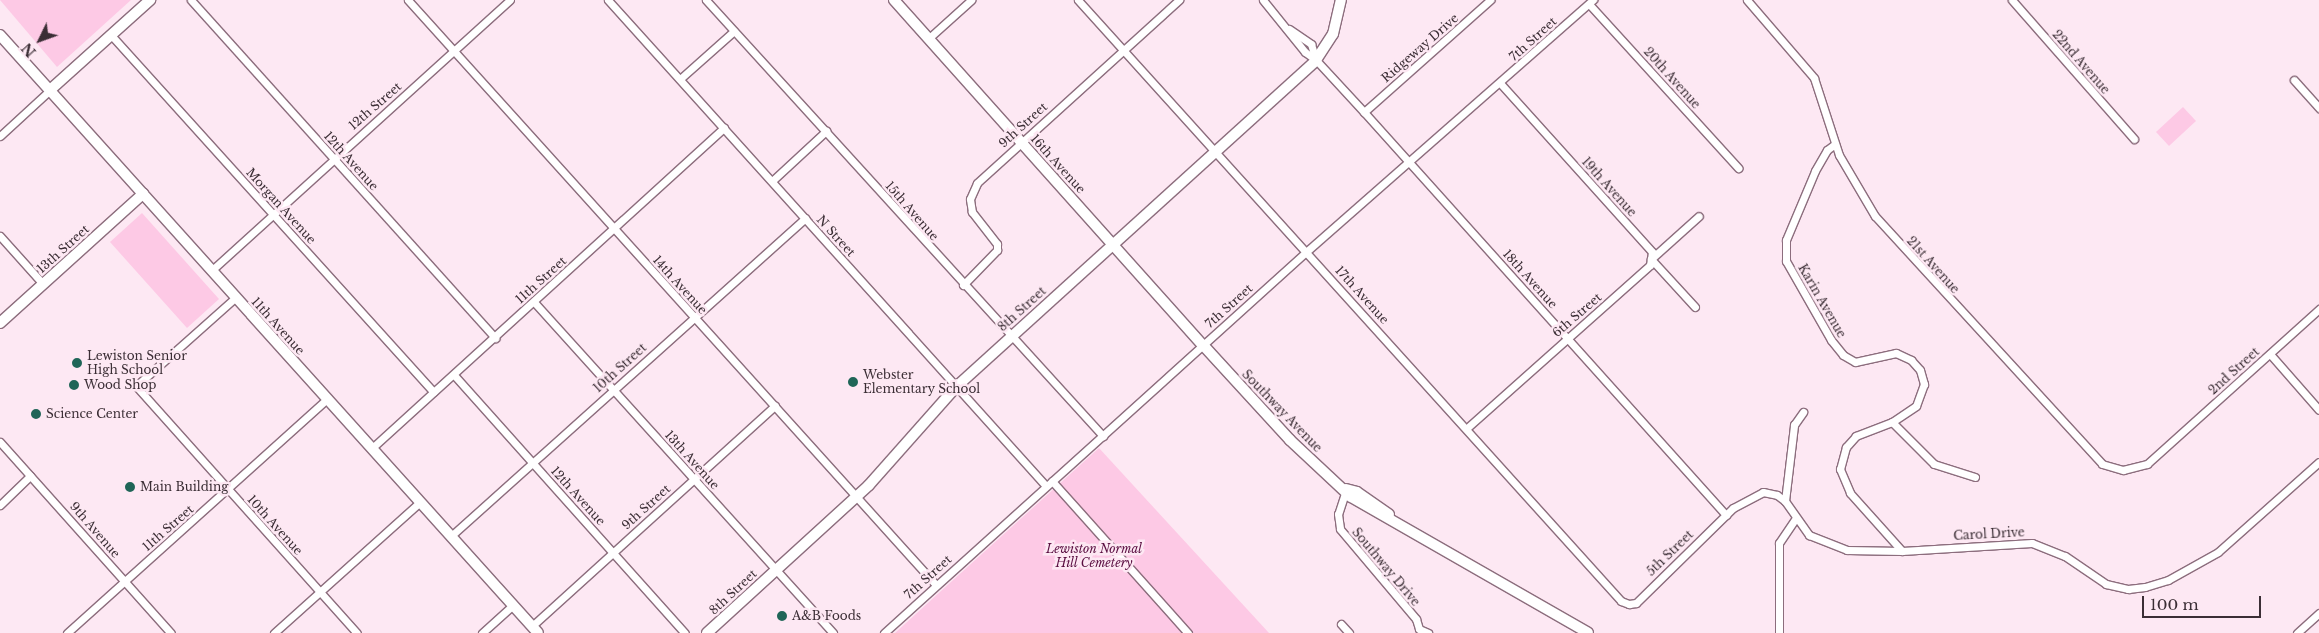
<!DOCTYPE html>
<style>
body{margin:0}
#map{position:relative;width:2319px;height:633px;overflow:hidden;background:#fde8f3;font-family:"Libre Baskerville",serif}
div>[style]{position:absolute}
.green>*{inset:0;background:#fdc9e5}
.roads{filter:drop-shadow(1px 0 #8c6d7d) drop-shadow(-1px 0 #8c6d7d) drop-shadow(0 1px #8c6d7d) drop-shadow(0 -1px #8c6d7d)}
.street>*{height:7px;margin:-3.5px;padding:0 3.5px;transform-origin:3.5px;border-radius:3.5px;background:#fff}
.secondary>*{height:10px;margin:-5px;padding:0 5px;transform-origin:5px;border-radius:5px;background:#fff}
.dots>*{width:14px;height:14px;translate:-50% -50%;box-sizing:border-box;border:2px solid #fde8f3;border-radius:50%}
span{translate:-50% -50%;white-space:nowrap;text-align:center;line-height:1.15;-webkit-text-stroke:5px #fde8f3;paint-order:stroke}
.street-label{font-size:12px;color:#3b2e35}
.poi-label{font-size:12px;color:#3b2e35}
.left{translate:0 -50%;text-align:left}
.park-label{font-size:12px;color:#590d40;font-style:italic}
.north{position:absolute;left:15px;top:15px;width:50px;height:50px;-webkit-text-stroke:4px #fde8f3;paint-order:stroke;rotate:228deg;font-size:14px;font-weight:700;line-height:20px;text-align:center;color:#3b2e35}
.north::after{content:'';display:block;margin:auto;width:18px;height:22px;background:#3b2e35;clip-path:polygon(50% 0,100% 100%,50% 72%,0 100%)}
.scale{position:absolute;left:2142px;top:596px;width:119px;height:22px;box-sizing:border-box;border:2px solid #3b2e35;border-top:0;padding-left:6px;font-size:15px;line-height:18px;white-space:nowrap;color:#3b2e35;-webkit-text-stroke:4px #fde8f3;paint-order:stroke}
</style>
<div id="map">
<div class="green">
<i style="clip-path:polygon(0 0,131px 0,57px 67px)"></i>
<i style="clip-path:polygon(2183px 107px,2196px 121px,2169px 146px,2156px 132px)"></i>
<i style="clip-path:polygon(142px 213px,219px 299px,187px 328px,110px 242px)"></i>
<i style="clip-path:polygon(1099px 448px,1269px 633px,895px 633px,941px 591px)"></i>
</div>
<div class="roads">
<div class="street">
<i style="left:191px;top:0;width:455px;rotate:48deg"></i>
<i style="left:408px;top:0;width:788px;rotate:47.93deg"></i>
<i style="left:608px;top:0;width:654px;rotate:47.97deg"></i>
<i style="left:706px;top:0;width:590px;rotate:47.68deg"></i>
<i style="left:1078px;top:0;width:810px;rotate:47.9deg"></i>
<i style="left:1621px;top:601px;width:9px;rotate:21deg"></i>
<i style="left:1629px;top:604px;width:7px;rotate:-8deg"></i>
<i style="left:1636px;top:603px;width:136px;rotate:-44.4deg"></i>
<i style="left:1733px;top:508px;width:34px;rotate:-28deg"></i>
<i style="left:1763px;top:492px;width:14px;rotate:12deg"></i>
<i style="left:1777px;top:495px;width:10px;rotate:37deg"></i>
<i style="left:1785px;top:501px;width:42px;rotate:54.8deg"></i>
<i style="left:1809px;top:535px;width:41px;rotate:21.5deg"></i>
<i style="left:1847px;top:550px;width:55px;rotate:1deg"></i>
<i style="left:1902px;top:551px;width:130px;rotate:-3.5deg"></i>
<i style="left:2032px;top:543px;width:35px;rotate:22deg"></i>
<i style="left:2065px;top:556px;width:50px;rotate:34.3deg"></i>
<i style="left:2106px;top:584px;width:23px;rotate:13deg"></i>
<i style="left:2128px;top:589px;width:17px;rotate:-7deg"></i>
<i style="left:2145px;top:587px;width:24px;rotate:-17deg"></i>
<i style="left:2168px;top:580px;width:57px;rotate:-29.2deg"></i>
<i style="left:2218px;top:552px;width:135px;rotate:-41.7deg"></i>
<i style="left:1263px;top:0;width:67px;rotate:51.1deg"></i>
<i style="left:1305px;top:52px;width:14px;rotate:36deg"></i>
<i style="left:1316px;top:60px;width:71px;rotate:47.3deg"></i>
<i style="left:1364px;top:112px;width:542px;rotate:48.07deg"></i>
<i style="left:1747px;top:0;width:103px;rotate:49.3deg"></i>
<i style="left:1814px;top:78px;width:81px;rotate:72deg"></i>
<i style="left:1839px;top:155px;width:71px;rotate:59.5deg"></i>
<i style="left:1875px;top:216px;width:336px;rotate:47.5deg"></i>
<i style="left:2102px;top:464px;width:22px;rotate:16deg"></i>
<i style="left:2123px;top:470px;width:25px;rotate:-14deg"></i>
<i style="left:2147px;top:464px;width:232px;rotate:-42deg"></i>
<i style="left:2012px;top:0;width:185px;rotate:48.7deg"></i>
<i style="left:1589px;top:4px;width:222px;rotate:47.7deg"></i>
<i style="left:1289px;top:29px;width:27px;rotate:34deg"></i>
<i style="left:1311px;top:44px;width:17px;rotate:73deg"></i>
<i style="left:111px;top:35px;width:481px;rotate:47.9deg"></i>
<i style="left:929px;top:38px;width:57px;rotate:-42.1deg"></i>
<i style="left:680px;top:79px;width:72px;rotate:-41.6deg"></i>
<i style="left:2294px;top:80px;width:38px;rotate:48deg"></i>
<i style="left:1500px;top:83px;width:227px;rotate:48deg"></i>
<i style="left:1652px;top:252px;width:7px;rotate:98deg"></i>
<i style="left:1651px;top:259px;width:65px;rotate:47.5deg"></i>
<i style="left:1364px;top:112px;width:169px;rotate:-41.6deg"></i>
<i style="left:0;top:136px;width:68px;rotate:-42.6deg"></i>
<i style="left:1835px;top:144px;width:10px;rotate:143deg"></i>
<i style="left:1827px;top:150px;width:24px;rotate:120deg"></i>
<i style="left:1815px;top:171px;width:75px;rotate:112.8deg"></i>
<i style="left:1786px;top:240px;width:21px;rotate:90deg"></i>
<i style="left:1786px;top:261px;width:91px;rotate:60.3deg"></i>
<i style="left:1831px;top:340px;width:19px;rotate:51deg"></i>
<i style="left:1843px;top:355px;width:14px;rotate:30deg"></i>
<i style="left:1855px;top:362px;width:42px;rotate:-12.4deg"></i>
<i style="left:1896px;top:353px;width:17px;rotate:25deg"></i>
<i style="left:1911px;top:360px;width:13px;rotate:48deg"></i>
<i style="left:1920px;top:370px;width:15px;rotate:74deg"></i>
<i style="left:1924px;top:384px;width:23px;rotate:110deg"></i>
<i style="left:1916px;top:406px;width:29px;rotate:146deg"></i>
<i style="left:1892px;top:422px;width:39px;rotate:159deg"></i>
<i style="left:1856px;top:436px;width:15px;rotate:132deg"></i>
<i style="left:1846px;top:447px;width:23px;rotate:105deg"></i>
<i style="left:1840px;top:469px;width:26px;rotate:67deg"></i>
<i style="left:1850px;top:493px;width:78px;rotate:48.1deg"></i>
<i style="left:772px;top:181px;width:74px;rotate:-42.8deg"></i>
<i style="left:0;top:236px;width:64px;rotate:48.1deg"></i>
<i style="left:212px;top:270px;width:402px;rotate:-42.2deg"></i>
<i style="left:963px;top:285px;width:49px;rotate:-45.8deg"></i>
<i style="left:997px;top:250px;width:6px;rotate:-90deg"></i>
<i style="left:997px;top:244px;width:41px;rotate:-128deg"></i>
<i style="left:972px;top:212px;width:13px;rotate:-99deg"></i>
<i style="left:970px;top:199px;width:17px;rotate:-66deg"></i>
<i style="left:977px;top:183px;width:273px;rotate:-42.2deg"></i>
<i style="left:236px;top:297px;width:134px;rotate:138.3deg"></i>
<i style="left:136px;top:386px;width:331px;rotate:48.2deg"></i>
<i style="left:534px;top:302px;width:446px;rotate:47.9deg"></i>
<i style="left:2270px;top:354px;width:74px;rotate:48.8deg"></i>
<i style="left:454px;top:375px;width:346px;rotate:48.2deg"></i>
<i style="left:1892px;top:422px;width:59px;rotate:45deg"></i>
<i style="left:1934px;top:464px;width:43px;rotate:17.6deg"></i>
<i style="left:1467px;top:428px;width:245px;rotate:-41.7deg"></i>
<i style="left:1650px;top:265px;width:6px;rotate:-81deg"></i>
<i style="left:1651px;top:259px;width:64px;rotate:-41.9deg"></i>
<i style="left:0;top:442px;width:256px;rotate:48.2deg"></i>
<i style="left:372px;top:448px;width:476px;rotate:-42.3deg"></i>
<i style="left:1052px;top:481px;width:204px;rotate:48.2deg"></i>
<i style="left:1346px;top:490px;width:25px;rotate:108deg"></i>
<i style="left:1338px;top:514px;width:15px;rotate:82deg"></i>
<i style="left:1340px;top:529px;width:118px;rotate:49.8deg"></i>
<i style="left:1416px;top:619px;width:10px;rotate:73deg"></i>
<i style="left:1785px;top:501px;width:77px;rotate:-83.2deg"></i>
<i style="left:1794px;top:425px;width:16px;rotate:-55deg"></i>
<i style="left:0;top:505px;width:42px;rotate:-44deg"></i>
<i style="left:451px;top:536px;width:476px;rotate:-41.9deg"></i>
<i style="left:1341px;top:624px;width:12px;rotate:48deg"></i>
<i style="left:532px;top:626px;width:328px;rotate:-42.2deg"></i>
<i style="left:1419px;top:629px;width:10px;rotate:24deg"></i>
<i style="left:67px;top:633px;width:350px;rotate:-42deg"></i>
<i style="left:274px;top:633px;width:196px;rotate:-41.9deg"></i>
<i style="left:482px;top:633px;width:42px;rotate:-42.1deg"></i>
<i style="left:884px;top:633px;width:570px;rotate:-42.08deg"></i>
<i style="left:1307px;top:251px;width:381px;rotate:-41.3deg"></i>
<i style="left:1779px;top:633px;width:90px;rotate:-90deg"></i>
<i style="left:1779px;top:543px;width:29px;rotate:-56deg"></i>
<i style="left:2297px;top:633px;width:30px;rotate:-42deg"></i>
</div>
<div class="secondary">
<i style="left:894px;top:0;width:463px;rotate:48.2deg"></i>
<i style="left:1203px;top:345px;width:129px;rotate:47.5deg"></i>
<i style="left:1290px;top:440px;width:83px;rotate:43.1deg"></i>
<i style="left:1351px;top:497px;width:273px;rotate:29.8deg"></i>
<i style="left:0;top:35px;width:804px;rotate:48.02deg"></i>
<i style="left:50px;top:90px;width:135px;rotate:-42deg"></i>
<i style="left:0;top:323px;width:193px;rotate:-42.1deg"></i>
<i style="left:1346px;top:489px;width:11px;rotate:15deg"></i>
<i style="left:1357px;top:492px;width:39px;rotate:35deg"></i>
<i style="left:707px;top:633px;width:219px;rotate:-42.4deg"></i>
<i style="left:869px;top:485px;width:131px;rotate:-48.4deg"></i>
<i style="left:956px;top:387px;width:486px;rotate:-42.2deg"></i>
<i style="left:1316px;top:60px;width:31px;rotate:-57deg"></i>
<i style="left:1333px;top:34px;width:35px;rotate:-77deg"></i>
</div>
</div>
<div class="dots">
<i style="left:77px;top:363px;background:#1f6557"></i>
<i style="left:853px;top:382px;background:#1f6557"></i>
<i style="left:74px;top:385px;background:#1f6557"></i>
<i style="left:36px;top:414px;background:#1f6557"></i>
<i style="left:130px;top:487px;background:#1f6557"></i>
<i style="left:782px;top:616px;background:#1f6557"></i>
</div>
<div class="street-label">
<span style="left:1533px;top:39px;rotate:-42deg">7th Street</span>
<span style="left:1420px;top:48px;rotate:-41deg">Ridgeway Drive</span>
<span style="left:2081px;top:62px;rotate:49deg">22nd Avenue</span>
<span style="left:1672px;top:78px;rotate:48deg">20th Avenue</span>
<span style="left:375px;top:106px;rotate:-41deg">12th Street</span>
<span style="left:1023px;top:125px;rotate:-42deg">9th Street</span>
<span style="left:351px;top:161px;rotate:48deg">12th Avenue</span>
<span style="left:1058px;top:164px;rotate:48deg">16th Avenue</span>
<span style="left:1609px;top:187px;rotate:48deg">19th Avenue</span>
<span style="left:281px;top:206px;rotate:48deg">Morgan Avenue</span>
<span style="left:912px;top:211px;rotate:49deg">15th Avenue</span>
<span style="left:836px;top:236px;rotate:48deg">N Street</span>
<span style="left:63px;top:249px;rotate:-42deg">13th Street</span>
<span style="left:1933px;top:265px;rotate:48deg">21st Avenue</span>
<span style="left:1530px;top:279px;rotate:48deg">18th Avenue</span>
<span style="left:541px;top:280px;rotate:-42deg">11th Street</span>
<span style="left:680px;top:285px;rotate:48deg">14th Avenue</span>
<span style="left:1362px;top:295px;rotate:48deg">17th Avenue</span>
<span style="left:1822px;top:301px;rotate:60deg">Karin Avenue</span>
<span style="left:1229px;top:306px;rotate:-42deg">7th Street</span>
<span style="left:1022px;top:309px;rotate:-42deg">8th Street</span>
<span style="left:1577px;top:315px;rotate:-41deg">6th Street</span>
<span style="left:278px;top:326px;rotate:48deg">11th Avenue</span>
<span style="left:620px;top:368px;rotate:-42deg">10th Street</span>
<span style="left:2234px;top:371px;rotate:-42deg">2nd Street</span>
<span style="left:1282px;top:411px;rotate:46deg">Southway Avenue</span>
<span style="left:692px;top:460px;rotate:48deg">13th Avenue</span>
<span style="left:578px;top:496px;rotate:48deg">12th Avenue</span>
<span style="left:646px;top:507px;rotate:-42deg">9th Street</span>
<span style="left:275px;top:525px;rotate:48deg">10th Avenue</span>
<span style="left:168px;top:528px;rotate:-41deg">11th Street</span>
<span style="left:95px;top:530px;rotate:49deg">9th Avenue</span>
<span style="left:1989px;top:534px;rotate:-3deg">Carol Drive</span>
<span style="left:1670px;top:553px;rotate:-44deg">5th Street</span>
<span style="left:1386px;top:567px;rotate:50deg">Southway Drive</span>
<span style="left:928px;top:577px;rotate:-42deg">7th Street</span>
<span style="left:733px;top:592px;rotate:-43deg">8th Street</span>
</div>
<div class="poi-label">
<span class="left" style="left:87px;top:363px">Lewiston Senior<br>High School</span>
<span class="left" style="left:863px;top:382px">Webster<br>Elementary School</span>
<span class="left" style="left:84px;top:385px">Wood Shop</span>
<span class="left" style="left:46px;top:414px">Science Center</span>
<span class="left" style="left:140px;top:487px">Main Building</span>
<span class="left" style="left:792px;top:616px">A&amp;B Foods</span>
</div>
<div class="park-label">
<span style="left:1094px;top:556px">Lewiston Normal<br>Hill Cemetery</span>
</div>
<div class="north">N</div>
<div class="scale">100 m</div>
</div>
